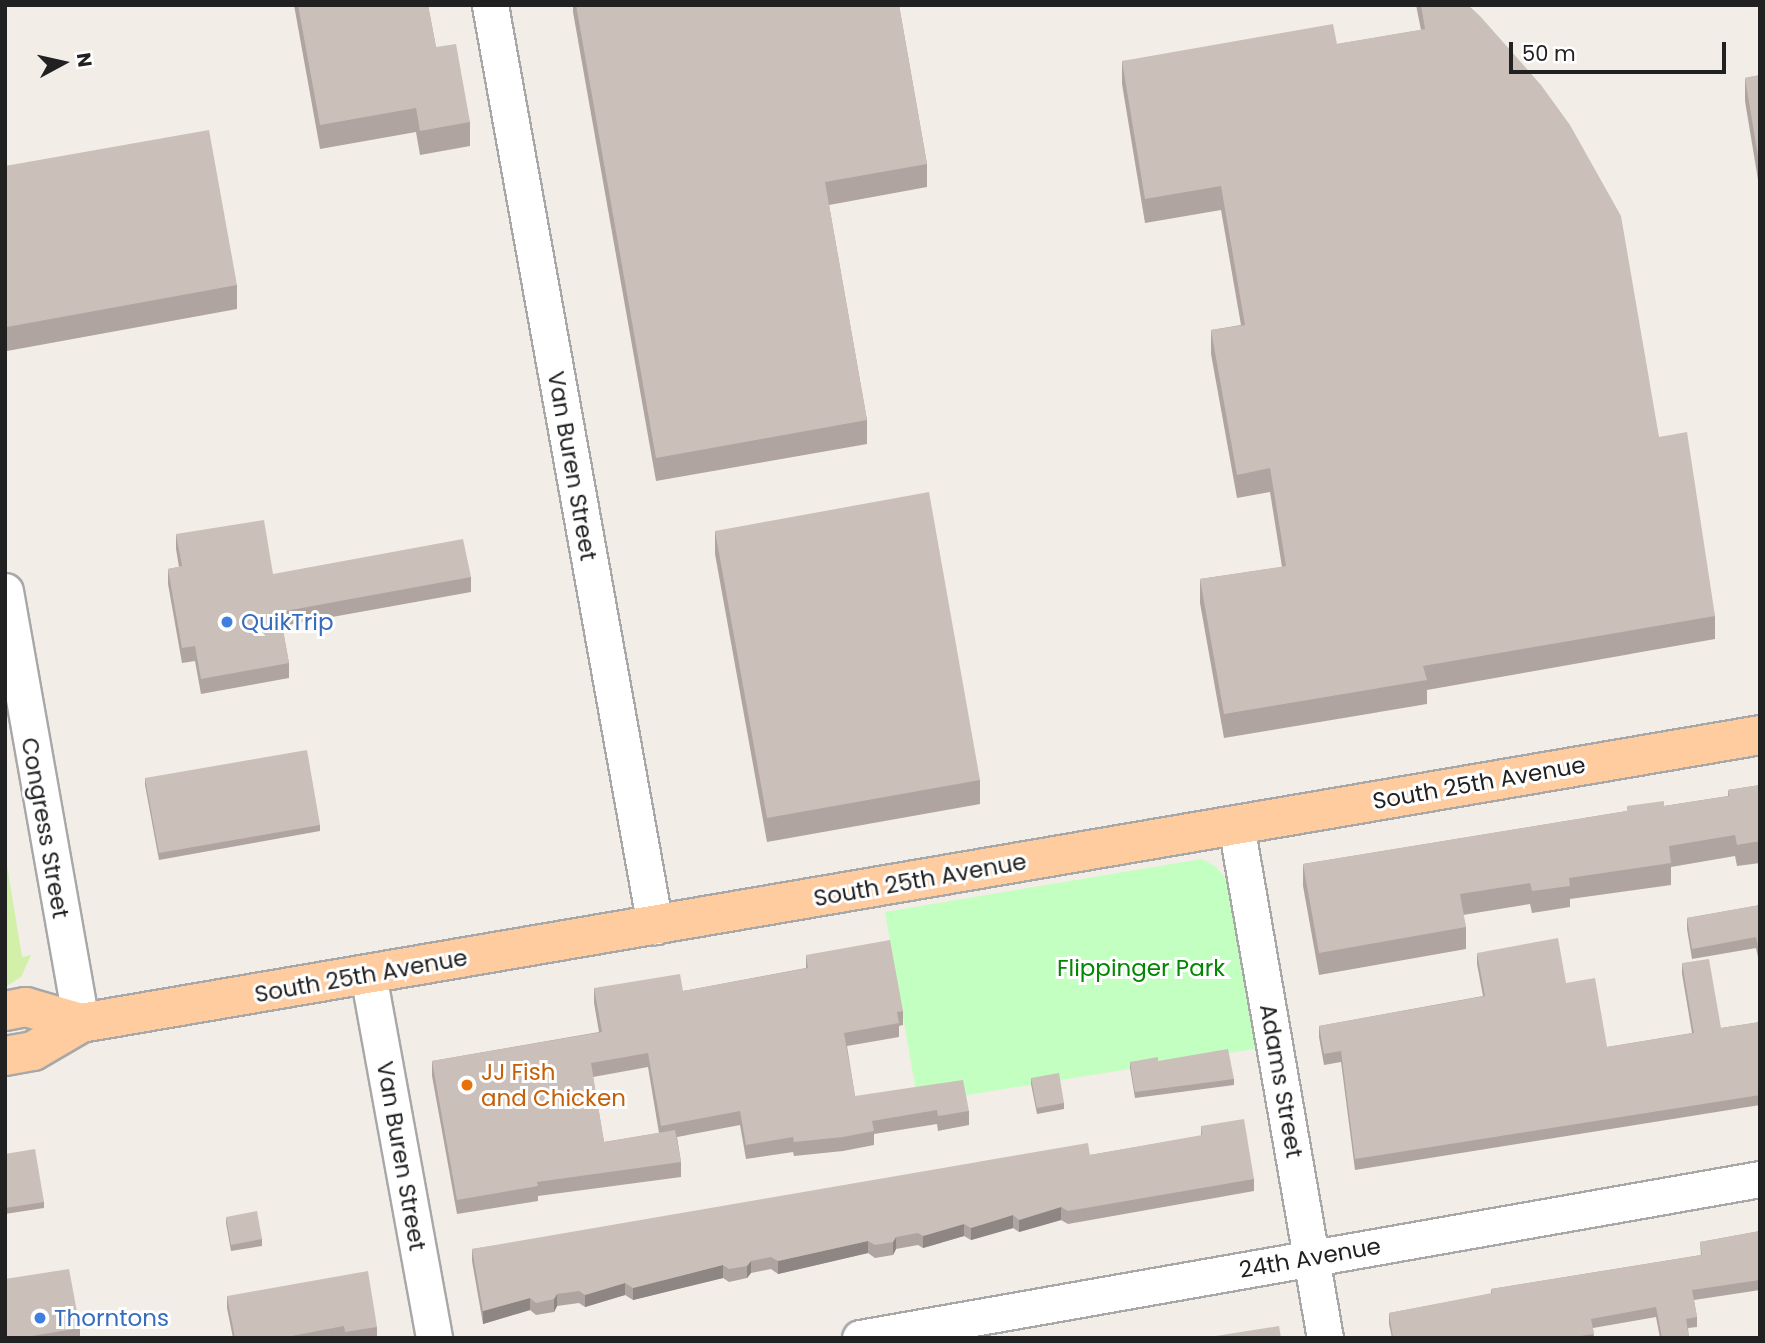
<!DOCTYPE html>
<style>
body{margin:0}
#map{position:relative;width:1765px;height:1343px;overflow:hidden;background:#f2ede7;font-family:Poppins,sans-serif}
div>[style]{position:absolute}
.grass>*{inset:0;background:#d3f0a9}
.park>*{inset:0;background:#c2ffc1}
.roads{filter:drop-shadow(2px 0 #a8a8a8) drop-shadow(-2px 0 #a8a8a8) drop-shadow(0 2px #a8a8a8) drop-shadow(0 -2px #a8a8a8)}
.minor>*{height:35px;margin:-17.5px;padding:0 17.5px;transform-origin:17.5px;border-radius:17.5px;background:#fff}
.major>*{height:38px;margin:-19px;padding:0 19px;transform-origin:19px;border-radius:19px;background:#ffcc9f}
.wall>*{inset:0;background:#afa49f}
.shaded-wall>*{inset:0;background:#8e8682}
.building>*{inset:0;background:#cbbfb9}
.dots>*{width:19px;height:19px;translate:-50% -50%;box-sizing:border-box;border:4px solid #fff;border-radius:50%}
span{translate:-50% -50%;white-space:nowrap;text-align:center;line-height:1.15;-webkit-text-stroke:6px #fff;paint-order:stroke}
.street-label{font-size:23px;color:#212121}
.shop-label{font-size:23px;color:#366cbe}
.left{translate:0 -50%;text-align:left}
.park-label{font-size:23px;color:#048702}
.food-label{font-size:23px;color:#c56008}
.frame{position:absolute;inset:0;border:7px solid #212121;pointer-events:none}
.north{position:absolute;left:28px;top:28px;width:70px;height:70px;-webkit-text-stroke:5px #fff;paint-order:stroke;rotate:82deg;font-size:19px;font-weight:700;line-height:28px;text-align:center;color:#212121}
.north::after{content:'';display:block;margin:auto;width:24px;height:32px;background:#212121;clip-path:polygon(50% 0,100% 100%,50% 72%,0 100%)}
.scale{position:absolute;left:1509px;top:42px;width:217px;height:32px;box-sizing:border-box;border:4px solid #212121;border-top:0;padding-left:9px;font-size:21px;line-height:24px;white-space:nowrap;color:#212121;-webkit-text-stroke:5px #fff;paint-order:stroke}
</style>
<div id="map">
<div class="grass">
<i style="clip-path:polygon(5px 853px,22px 957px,31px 955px,21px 977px,5px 987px)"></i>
</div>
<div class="park">
<i style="clip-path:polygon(1202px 859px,1216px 867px,1232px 886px,1259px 1048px,918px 1103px,885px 912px)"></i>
</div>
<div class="roads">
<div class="minor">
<i style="left:490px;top:5px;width:936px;rotate:79.84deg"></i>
<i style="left:5px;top:591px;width:439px;rotate:80deg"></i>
<i style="left:1236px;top:825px;width:521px;rotate:80.16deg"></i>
<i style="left:368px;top:974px;width:370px;rotate:79.7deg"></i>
<i style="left:860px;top:1338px;width:914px;rotate:-10.02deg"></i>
</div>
<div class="major">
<i style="left:5px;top:1011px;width:21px;rotate:-11deg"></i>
<i style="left:26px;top:1007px;width:57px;rotate:16.2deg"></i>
<i style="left:5px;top:1056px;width:28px;rotate:-10deg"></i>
<i style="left:33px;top:1051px;width:56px;rotate:-30.3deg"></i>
<i style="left:81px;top:1023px;width:1704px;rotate:-9.73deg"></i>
</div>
</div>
<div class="wall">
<i style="clip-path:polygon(294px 5px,428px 5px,436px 47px,470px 122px,470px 146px,420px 155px,416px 132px,320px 149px)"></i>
<i style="clip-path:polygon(573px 5px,899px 5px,927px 164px,927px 187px,829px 205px,867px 420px,867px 444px,656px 481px,573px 12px)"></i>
<i style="clip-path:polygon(1416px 5px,1468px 5px,1659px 437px,1715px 616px,1715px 639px,1427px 690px,1427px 704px,1224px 738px,1200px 603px,1200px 579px,1282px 567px,1270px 492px,1237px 498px,1211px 354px,1211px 330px,1241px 325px,1221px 210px,1145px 223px,1122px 84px,1122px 61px,1337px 44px,1421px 30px)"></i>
<i style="clip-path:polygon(1758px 5px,1760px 5px,1760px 20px)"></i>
<i style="clip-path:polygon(1760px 75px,1760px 192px,1745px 101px,1745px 78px)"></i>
<i style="clip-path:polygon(5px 166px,237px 285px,237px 309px,7px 351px,5px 341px)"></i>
<i style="clip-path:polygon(715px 531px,980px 780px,980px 804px,767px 842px,715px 554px)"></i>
<i style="clip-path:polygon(176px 534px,273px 574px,471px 577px,471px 592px,282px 626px,289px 663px,289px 678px,201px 694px,195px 661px,182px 663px,168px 584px,168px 569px,179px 567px,176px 549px)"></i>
<i style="clip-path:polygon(145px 778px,320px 825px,320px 831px,159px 860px,145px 785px)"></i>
<i style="clip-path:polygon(1760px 785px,1760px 863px,1737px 866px,1735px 856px,1671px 867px,1671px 885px,1570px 899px,1570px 907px,1532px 913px,1530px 904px,1463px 915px,1466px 927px,1466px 949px,1319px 975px,1303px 886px,1303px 864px,1627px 811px,1627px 806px,1664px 806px,1728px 796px,1728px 790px)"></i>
<i style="clip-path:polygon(1760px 905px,1760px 966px,1756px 948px,1692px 959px,1687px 929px,1687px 918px)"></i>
<i style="clip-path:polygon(1477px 953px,1566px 983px,1607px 1047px,1692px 1033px,1682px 974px,1682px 963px,1721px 1028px,1760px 1022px,1760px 1105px,1355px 1170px,1341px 1062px,1324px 1065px,1319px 1037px,1319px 1026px,1483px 996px,1477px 964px)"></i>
<i style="clip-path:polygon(evenodd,806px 955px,903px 1011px,903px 1025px,899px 1026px,899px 1037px,847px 1046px,855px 1096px,969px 1111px,969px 1125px,938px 1131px,937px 1124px,874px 1134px,874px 1145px,843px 1151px,794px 1156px,793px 1152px,746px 1159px,740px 1125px,677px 1137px,681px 1162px,681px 1177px,538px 1196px,538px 1201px,457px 1214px,432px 1076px,432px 1061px,599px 1032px,594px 1003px,594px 988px,683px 991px,806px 968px,806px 955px,648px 1067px,659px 1133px,604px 1142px,593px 1077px,648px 1067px)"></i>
<i style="clip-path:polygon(1158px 1061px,1234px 1079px,1234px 1085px,1135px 1098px,1130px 1068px,1130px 1062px)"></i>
<i style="clip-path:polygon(1031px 1078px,1064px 1103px,1064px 1109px,1037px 1114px,1031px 1084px)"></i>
<i style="clip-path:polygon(1201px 1126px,1254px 1179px,1254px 1191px,1068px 1224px,1061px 1220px,1019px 1232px,1013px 1228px,971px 1240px,964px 1236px,923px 1248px,918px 1245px,896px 1249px,893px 1255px,875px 1258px,868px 1253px,778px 1274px,771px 1269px,751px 1273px,747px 1278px,729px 1282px,723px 1278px,633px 1300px,625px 1295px,585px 1307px,579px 1303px,557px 1306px,554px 1312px,536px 1315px,530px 1310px,483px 1324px,472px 1261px,472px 1249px,1090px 1155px,1201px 1136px)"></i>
<i style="clip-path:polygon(5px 1154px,44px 1202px,44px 1208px,5px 1214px)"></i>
<i style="clip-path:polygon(226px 1217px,262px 1239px,262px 1246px,231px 1251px,226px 1223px)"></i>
<i style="clip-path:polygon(1760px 1231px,1760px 1290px,1694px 1300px,1697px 1317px,1697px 1327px,1688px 1328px,1689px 1338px,1660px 1338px,1656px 1317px,1593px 1328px,1594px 1338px,1392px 1338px,1389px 1324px,1389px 1313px,1491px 1294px,1491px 1289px,1701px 1255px,1700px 1242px)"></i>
<i style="clip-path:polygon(227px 1296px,377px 1327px,377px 1338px,233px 1338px,227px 1308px)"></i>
<i style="clip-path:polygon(80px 1328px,80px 1338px,5px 1338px)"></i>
</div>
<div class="shaded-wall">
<i style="clip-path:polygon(1061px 1207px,1061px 1220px,1019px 1232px,1019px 1220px)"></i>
<i style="clip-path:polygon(1013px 1215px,1013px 1228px,971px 1240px,971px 1228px)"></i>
<i style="clip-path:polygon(964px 1224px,964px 1236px,923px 1248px,923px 1236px)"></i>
<i style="clip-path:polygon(896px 1237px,896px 1249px,893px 1255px,893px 1242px)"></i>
<i style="clip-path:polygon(868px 1241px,868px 1253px,778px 1274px,778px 1261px)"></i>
<i style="clip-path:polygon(751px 1261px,751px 1273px,747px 1278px,747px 1266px)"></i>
<i style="clip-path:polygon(723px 1265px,723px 1278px,633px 1300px,633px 1288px)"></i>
<i style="clip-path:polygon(625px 1283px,625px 1295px,585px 1307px,585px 1295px)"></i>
<i style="clip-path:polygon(557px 1294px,557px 1306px,554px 1312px,554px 1299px)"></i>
<i style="clip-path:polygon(530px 1298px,530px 1310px,483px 1324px,483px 1311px)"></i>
</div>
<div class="building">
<i style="clip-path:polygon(298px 5px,428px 5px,436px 47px,456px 44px,470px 122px,420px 131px,416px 108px,320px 125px)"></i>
<i style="clip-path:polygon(576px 5px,899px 5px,927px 164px,825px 182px,867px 420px,656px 458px)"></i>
<i style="clip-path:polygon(1421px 5px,1468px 5px,1480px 16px,1541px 85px,1570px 125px,1621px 216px,1659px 437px,1687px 432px,1715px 616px,1423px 666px,1427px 680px,1224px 714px,1200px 579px,1286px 566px,1270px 468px,1237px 475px,1211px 330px,1245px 325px,1221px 186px,1145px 199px,1122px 61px,1333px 24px,1337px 44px,1425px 29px)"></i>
<i style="clip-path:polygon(1760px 75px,1760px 168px,1745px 78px)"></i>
<i style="clip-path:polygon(209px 130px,237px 285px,7px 327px,5px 317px,5px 166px)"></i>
<i style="clip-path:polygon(929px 492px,980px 780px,767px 818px,715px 531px)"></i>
<i style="clip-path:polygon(264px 520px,273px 574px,463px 539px,471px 577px,280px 612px,289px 663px,201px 679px,195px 646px,182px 648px,168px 569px,182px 566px,176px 534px)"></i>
<i style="clip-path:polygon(307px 750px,320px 825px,159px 853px,145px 778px)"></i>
<i style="clip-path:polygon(1760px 785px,1760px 841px,1737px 845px,1735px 835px,1669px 846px,1671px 863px,1569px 878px,1570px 886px,1532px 891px,1530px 883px,1460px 894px,1466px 927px,1319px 953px,1303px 864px,1627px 811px,1627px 806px,1664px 801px,1664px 806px,1729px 796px,1728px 790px)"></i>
<i style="clip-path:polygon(1760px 905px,1760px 955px,1756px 937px,1692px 949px,1687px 918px)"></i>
<i style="clip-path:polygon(1558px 938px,1566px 983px,1595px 978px,1607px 1047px,1694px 1033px,1682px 963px,1709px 959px,1721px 1028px,1760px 1022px,1760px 1095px,1355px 1159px,1341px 1051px,1324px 1054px,1319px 1026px,1485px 996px,1477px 953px)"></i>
<i style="clip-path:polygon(890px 940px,903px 1011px,897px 1012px,899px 1023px,844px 1033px,855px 1096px,963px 1080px,969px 1111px,938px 1116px,937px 1110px,872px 1121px,874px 1131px,843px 1137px,794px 1142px,793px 1137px,746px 1145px,740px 1111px,661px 1126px,648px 1053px,591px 1063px,604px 1142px,675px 1130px,681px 1162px,537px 1182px,538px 1186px,457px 1200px,432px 1061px,602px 1032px,594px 988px,680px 974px,683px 991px,808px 968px,806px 955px)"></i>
<i style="clip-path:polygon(1228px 1049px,1234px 1079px,1135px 1092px,1130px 1062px,1158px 1057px,1158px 1061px)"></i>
<i style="clip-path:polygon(1059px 1073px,1064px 1103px,1037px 1108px,1031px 1078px)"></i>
<i style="clip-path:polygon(1244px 1119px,1254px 1179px,1068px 1211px,1061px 1207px,1019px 1220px,1013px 1215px,971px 1228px,964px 1224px,923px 1236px,918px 1233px,896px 1237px,893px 1242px,875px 1245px,868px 1241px,778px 1261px,771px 1257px,751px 1261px,747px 1266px,729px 1269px,723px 1265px,633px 1288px,625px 1283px,585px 1295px,579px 1291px,557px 1294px,554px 1299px,536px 1303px,530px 1298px,483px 1311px,472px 1249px,1088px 1143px,1090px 1155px,1202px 1135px,1201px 1126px)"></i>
<i style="clip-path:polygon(35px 1149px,44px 1202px,5px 1208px,5px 1154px)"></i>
<i style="clip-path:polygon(257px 1211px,262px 1239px,231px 1245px,226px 1217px)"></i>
<i style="clip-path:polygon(1760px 1231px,1760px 1280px,1692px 1290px,1697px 1317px,1686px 1319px,1689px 1338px,1662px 1338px,1656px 1307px,1591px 1319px,1594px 1334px,1568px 1338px,1393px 1338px,1389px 1313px,1492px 1293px,1491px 1289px,1702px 1255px,1700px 1242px)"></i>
<i style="clip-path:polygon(69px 1269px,80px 1328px,20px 1338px,5px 1338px,5px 1279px)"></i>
<i style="clip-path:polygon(368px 1271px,377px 1327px,345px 1332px,344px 1326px,281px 1338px,235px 1338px,227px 1296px)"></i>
<i style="clip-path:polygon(1279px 1326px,1281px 1338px,1203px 1338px)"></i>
</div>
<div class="dots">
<i style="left:227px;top:622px;background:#3f7fe0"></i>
<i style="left:467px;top:1085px;background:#e8710a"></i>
<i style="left:40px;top:1318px;background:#3f7fe0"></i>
</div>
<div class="street-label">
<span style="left:572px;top:466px;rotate:80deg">Van Buren Street</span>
<span style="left:1479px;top:783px;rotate:-10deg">South 25th Avenue</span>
<span style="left:45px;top:828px;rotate:80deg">Congress Street</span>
<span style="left:920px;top:880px;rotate:-10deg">South 25th Avenue</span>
<span style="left:361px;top:976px;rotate:-10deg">South 25th Avenue</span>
<span style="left:1281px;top:1081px;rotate:80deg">Adams Street</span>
<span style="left:401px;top:1156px;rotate:80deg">Van Buren Street</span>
<span style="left:1310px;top:1258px;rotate:-10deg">24th Avenue</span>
</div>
<div class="shop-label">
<span class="left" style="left:241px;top:622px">QuikTrip</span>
<span class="left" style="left:54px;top:1318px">Thorntons</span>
</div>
<div class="park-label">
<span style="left:1141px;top:968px">Flippinger Park</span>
</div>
<div class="food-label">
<span class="left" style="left:481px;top:1085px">JJ Fish<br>and Chicken</span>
</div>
<div class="frame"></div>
<div class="north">N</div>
<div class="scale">50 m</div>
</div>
